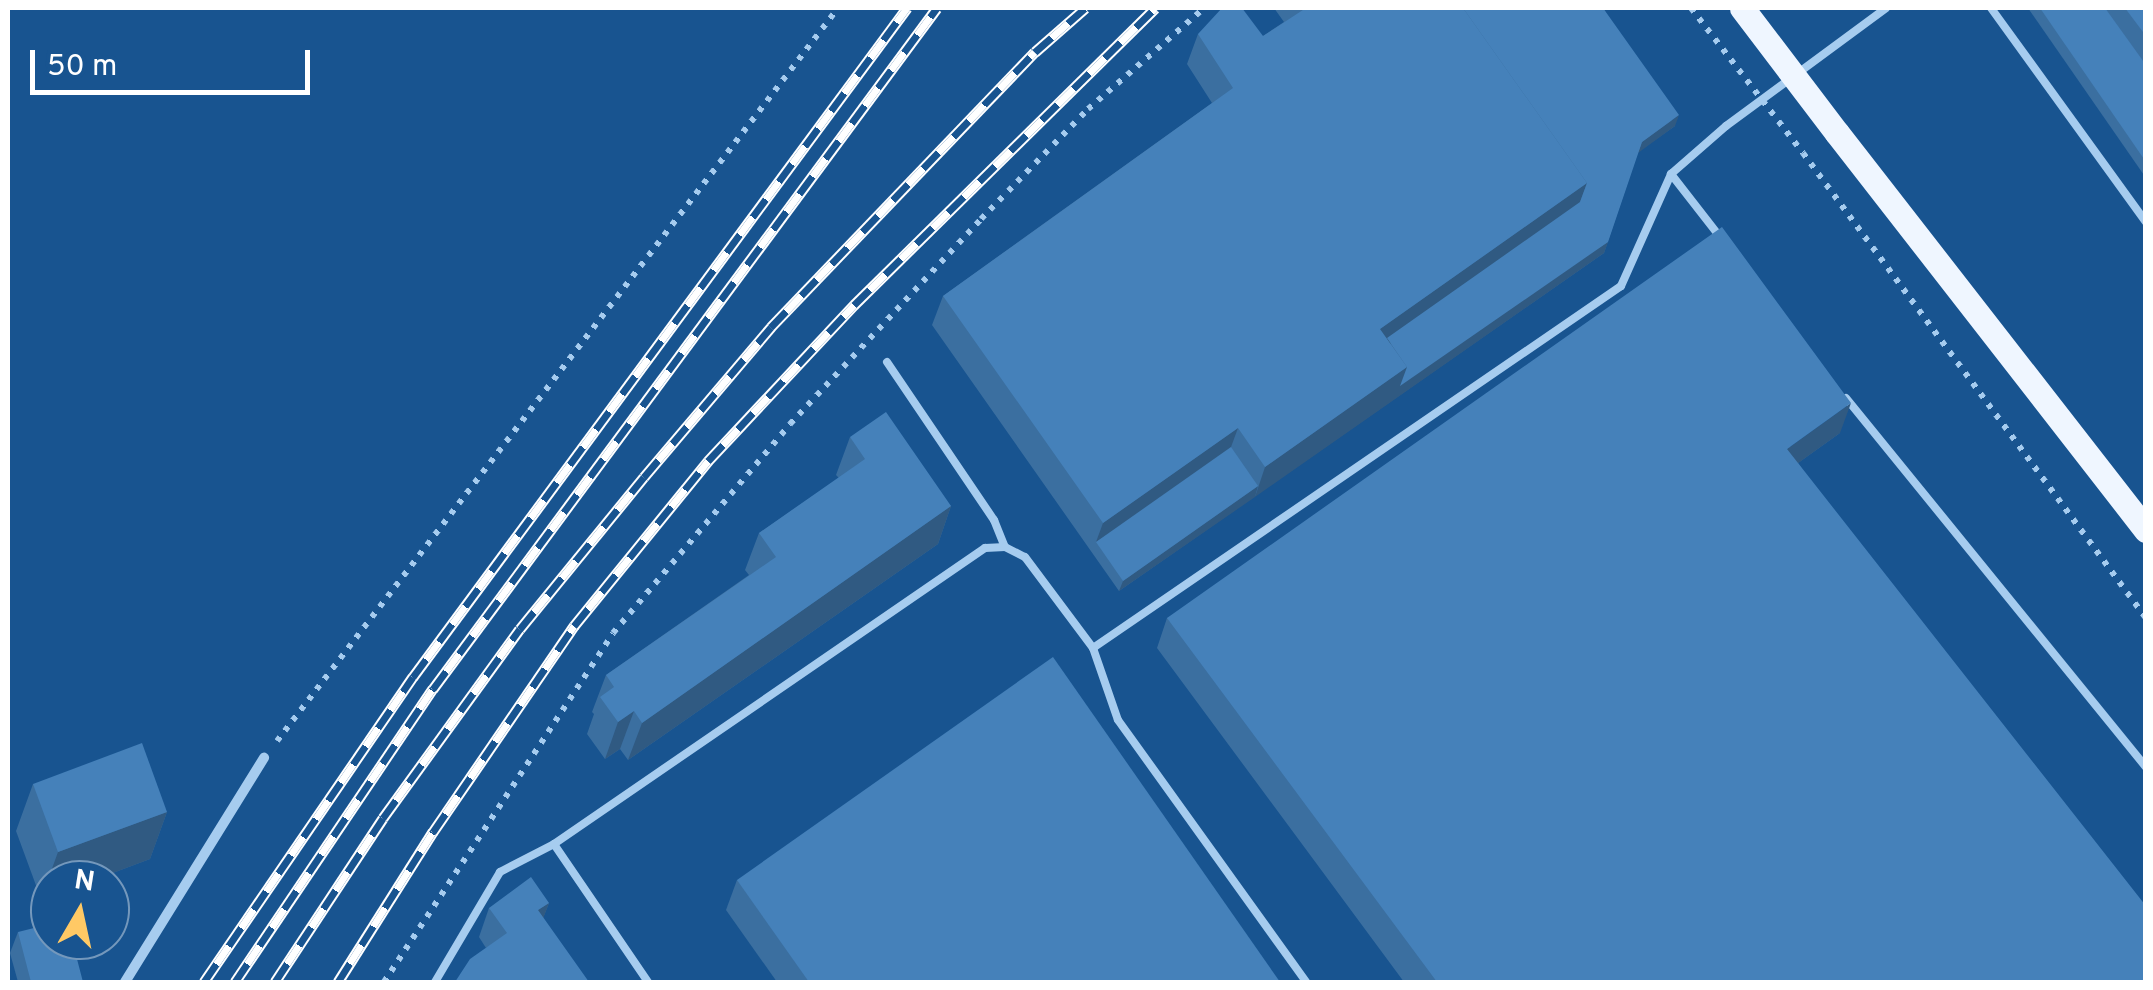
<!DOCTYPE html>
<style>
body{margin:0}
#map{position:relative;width:2153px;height:990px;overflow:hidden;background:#185490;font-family:Overpass,sans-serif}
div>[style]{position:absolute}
.path>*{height:6px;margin-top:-3px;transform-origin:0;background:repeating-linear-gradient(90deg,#a6ccef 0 5px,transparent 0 13px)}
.lane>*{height:8px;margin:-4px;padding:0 4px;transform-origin:4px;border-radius:4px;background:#a6ccef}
.street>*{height:10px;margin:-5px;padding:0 5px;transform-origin:5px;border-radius:5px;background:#a6ccef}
.primary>*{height:25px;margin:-12.5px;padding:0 12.5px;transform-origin:12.5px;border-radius:12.5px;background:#eff6ff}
.rail>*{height:11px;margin-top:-5.5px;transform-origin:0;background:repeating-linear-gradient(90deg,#185490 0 22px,#fff 0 44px);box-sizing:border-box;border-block:2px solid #fff}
.path-bridge>*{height:6px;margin-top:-3px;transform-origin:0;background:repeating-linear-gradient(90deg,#a6ccef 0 5px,transparent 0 13px)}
.primary-bridge>*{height:25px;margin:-12.5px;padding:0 12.5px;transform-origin:12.5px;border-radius:12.5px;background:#eff6ff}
.wall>*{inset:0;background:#3b6fa0}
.shaded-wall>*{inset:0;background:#305a82}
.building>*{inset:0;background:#4581ba}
span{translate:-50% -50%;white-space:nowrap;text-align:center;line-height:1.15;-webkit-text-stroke:8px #185490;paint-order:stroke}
.frame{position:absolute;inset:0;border:10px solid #fff;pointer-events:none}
.north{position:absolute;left:30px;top:860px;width:100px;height:100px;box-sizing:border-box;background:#185490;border:2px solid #7498bc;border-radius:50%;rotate:9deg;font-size:28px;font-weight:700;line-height:40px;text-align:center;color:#fff}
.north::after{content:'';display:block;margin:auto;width:35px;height:45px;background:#ffc965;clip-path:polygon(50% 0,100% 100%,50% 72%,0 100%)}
.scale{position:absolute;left:30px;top:50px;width:280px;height:45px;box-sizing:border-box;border:5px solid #fff;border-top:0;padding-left:12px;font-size:30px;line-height:35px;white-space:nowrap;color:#fff;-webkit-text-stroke:8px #185490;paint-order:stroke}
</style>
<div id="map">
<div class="path">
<i style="left:1803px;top:153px;width:578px;rotate:53.59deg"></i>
<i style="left:277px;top:741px;width:923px;rotate:-52.57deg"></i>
<i style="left:384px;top:982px;width:417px;rotate:-56.7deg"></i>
<i style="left:613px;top:633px;width:274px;rotate:-49.7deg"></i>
<i style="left:790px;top:424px;width:280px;rotate:-47deg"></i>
<i style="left:981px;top:219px;width:153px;rotate:-45.8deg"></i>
<i style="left:1088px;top:109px;width:154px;rotate:-41deg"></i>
</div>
<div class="lane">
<i style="left:1991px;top:8px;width:264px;rotate:54.1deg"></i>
<i style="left:1671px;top:174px;width:80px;rotate:52.1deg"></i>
<i style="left:887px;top:362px;width:191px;rotate:55.9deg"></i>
<i style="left:994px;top:520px;width:29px;rotate:68deg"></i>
<i style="left:1846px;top:398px;width:476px;rotate:50.9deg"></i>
<i style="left:1093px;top:648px;width:76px;rotate:70.9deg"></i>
<i style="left:1118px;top:720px;width:322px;rotate:54.3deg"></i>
<i style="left:435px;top:982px;width:128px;rotate:-59.4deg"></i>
<i style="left:500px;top:872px;width:61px;rotate:-27.4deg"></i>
<i style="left:648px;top:982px;width:167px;rotate:-124.3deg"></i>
<i style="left:554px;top:844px;width:523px;rotate:-34.48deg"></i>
<i style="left:985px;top:548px;width:20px;rotate:-3deg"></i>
<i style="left:1005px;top:547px;width:22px;rotate:27deg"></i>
<i style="left:1025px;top:557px;width:114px;rotate:53.2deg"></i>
<i style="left:1093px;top:648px;width:640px;rotate:-34.43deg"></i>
<i style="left:1621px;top:286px;width:123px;rotate:-65.9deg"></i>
<i style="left:1671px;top:174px;width:73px;rotate:-41.1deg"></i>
<i style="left:1726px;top:126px;width:199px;rotate:-36.4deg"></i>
</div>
<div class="street">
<i style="left:125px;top:982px;width:264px;rotate:-58.2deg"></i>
</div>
<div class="primary">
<i style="left:1837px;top:133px;width:503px;rotate:52.11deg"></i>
</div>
<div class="rail">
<i style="left:204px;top:982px;width:370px;rotate:-55.6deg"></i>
<i style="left:413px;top:677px;width:832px;rotate:-53.56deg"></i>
<i style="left:235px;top:982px;width:354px;rotate:-56deg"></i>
<i style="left:433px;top:689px;width:847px;rotate:-53.5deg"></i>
<i style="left:275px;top:982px;width:196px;rotate:-56.6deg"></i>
<i style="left:383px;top:818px;width:233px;rotate:-54.1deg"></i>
<i style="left:520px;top:629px;width:196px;rotate:-50.8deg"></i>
<i style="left:644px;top:477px;width:197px;rotate:-49.7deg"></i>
<i style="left:771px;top:327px;width:381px;rotate:-46.2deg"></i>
<i style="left:1035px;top:52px;width:67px;rotate:-41.3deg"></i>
<i style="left:338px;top:982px;width:178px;rotate:-57.7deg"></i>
<i style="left:433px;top:832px;width:250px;rotate:-55.6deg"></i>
<i style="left:574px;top:626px;width:213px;rotate:-50.9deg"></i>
<i style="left:708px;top:461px;width:214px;rotate:-46.9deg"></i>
<i style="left:854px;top:305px;width:423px;rotate:-44.6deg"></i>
</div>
<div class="path-bridge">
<i style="left:1691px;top:8px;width:183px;rotate:52.3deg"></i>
</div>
<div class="primary-bridge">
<i style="left:1742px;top:8px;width:157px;rotate:52.8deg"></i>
</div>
<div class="wall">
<i style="clip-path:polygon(1274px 8px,1603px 8px,1675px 126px,1638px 152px,1604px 253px,1119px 591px,932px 325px,943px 296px,1212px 103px,1187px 64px,1198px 34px,1263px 36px,1284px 22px)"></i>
<i style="clip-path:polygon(2028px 8px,2146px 8px,2146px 178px)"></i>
<i style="clip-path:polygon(1840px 433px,1798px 463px,2146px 982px,1404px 982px,1157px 648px,1167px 618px)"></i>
<i style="clip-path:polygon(850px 437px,951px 506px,938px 544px,628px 760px,620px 749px,605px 759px,587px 734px,594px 714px,592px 712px,606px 675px,749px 575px,745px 570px,759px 533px,839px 478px,836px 475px)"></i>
<i style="clip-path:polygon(33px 784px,167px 812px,150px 859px,94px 880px,50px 880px,50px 896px,41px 899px,16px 831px)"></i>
<i style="clip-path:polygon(737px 880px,1280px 982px,777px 982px,726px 910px)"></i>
<i style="clip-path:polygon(549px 903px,543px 918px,486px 948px,479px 937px,489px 908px)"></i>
<i style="clip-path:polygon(18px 932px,83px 982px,18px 982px,10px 953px)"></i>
</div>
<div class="shaded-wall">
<i style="clip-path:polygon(1679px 115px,1675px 126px,1638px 153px,1642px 142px)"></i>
<i style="clip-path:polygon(1587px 183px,1576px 213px,1377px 353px,1380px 329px)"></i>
<i style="clip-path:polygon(1608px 242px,1604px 253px,1255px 497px,1265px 467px,1407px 367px)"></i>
<i style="clip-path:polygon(1851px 403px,1840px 433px,1776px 479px,1787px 449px)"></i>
<i style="clip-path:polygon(1238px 428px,1227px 458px,1096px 542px,1103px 523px)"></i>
<i style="clip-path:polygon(1258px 486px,1255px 497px,1119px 591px,1123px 581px)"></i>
<i style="clip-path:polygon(951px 506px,938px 544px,628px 760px,642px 723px)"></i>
<i style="clip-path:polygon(634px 711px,620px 749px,605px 759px,618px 722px)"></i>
<i style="clip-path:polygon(167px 812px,150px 859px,94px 880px,50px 880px,50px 896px,41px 899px,58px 852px)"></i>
<i style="clip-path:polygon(549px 903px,538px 932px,538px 910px)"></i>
</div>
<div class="building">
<i style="clip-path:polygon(1222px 8px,1242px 8px,1263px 36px,1306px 8px,1463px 8px,1587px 183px,1380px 329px,1407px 367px,1265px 467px,1238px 428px,1103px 523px,943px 296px,1233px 88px,1198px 34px)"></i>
<i style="clip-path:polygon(1463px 8px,1603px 8px,1679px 115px,1642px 142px,1608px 242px,1400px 386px,1407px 367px,1387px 338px,1580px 202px,1587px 183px)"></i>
<i style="clip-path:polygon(2040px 8px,2105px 8px,2146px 65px,2146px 162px)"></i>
<i style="clip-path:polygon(2125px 8px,2146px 8px,2146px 36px)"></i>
<i style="clip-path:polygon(1722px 227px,1851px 403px,1787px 449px,2146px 906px,2146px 982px,1437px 982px,1167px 618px)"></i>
<i style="clip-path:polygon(886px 412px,951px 506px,642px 723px,634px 711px,618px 722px,600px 697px,614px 687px,606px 675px,776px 557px,759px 533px,865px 459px,850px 437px)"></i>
<i style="clip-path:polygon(1231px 447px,1258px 486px,1123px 581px,1096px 542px)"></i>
<i style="clip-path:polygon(1053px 657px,1280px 982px,809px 982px,737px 880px)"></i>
<i style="clip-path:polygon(142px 743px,167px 812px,58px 852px,33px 784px)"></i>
<i style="clip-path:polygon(531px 877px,549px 903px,538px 910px,589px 982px,455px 982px,470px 959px,507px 933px,489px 908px)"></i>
<i style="clip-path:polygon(50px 924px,50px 940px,72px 940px,83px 982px,31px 982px,18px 932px)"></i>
</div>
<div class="frame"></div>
<div class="north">N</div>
<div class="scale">50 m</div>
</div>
